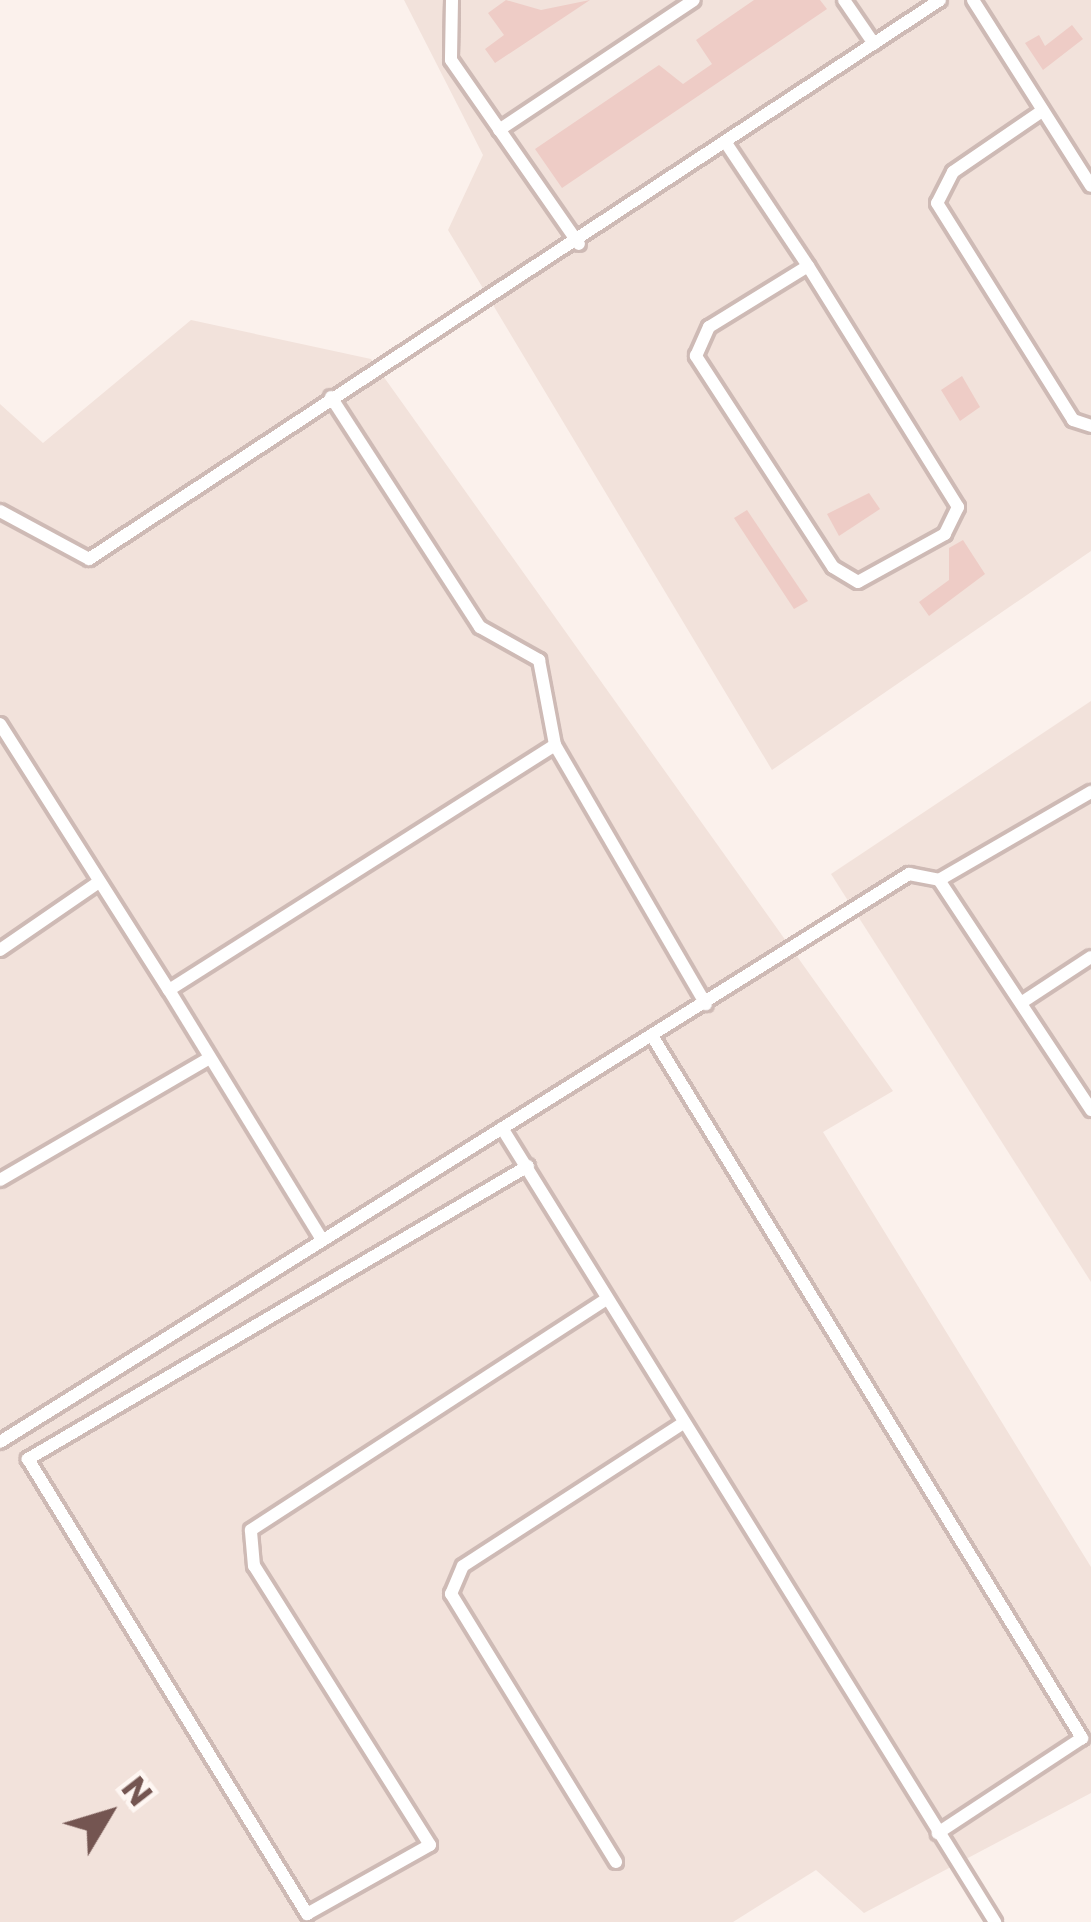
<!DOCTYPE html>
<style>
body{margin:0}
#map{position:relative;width:1091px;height:1922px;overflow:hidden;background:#fbf1ec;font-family:Poppins,sans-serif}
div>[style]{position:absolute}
.residential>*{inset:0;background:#f2e2db}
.building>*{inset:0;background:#eeccc6}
.roads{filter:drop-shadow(3px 0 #cebab5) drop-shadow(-3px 0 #cebab5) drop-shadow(0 3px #cebab5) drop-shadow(0 -3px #cebab5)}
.street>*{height:12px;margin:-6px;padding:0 6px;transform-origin:6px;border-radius:6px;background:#fff}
span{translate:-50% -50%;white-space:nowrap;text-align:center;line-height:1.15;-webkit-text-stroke:12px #fef6f2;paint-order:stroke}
.north{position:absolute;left:48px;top:1754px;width:120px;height:120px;-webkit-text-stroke:9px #fef6f2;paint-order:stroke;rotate:52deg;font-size:33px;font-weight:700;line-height:48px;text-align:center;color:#745551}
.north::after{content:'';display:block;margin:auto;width:42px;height:54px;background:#745551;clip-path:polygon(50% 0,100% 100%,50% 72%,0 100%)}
</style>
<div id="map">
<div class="residential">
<i style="clip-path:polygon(404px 0,1091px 0,1091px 551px,772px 770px,448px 230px,483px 155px)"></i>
<i style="clip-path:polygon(191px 320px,371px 359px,893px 1091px,823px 1132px,1091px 1567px,1091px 1793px,864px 1913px,816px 1870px,733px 1922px,0 1922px,0 404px,43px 443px)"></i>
<i style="clip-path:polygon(1091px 701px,1091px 1282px,831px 874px)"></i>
</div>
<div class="building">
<i style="clip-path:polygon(506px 0,541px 10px,590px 0,495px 63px,485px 49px,504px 35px,488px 13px)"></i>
<i style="clip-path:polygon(754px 0,820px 0,827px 9px,562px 188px,535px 149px,659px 65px,683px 84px,712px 64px,696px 40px)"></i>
<i style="clip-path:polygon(1072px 25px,1083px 39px,1043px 70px,1025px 43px,1039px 35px,1045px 46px)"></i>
<i style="clip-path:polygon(962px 376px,980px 407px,960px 421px,941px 390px)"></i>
<i style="clip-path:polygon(869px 493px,880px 509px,839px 536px,827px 514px)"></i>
<i style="clip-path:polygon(747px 510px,808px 601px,794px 609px,734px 518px)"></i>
<i style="clip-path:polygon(963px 540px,985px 574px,929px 616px,919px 602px,949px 580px,949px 548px)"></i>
</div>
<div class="roads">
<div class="street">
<i style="left:452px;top:0;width:60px;rotate:91deg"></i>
<i style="left:451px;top:60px;width:224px;rotate:55.2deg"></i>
<i style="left:844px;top:0;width:53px;rotate:55.7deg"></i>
<i style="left:973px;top:0;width:220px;rotate:57.6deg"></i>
<i style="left:1042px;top:111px;width:108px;rotate:145.6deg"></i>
<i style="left:953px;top:172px;width:35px;rotate:117deg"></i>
<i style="left:937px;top:203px;width:256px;rotate:57.9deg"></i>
<i style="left:1073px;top:420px;width:19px;rotate:18deg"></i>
<i style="left:499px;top:130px;width:234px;rotate:-33.7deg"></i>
<i style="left:728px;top:146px;width:144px;rotate:56.3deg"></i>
<i style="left:808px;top:266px;width:284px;rotate:58.1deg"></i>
<i style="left:958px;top:507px;width:30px;rotate:116deg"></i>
<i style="left:945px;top:534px;width:99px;rotate:151.1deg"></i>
<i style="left:858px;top:582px;width:29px;rotate:-149deg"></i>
<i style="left:833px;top:567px;width:252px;rotate:-123deg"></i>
<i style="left:696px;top:356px;width:32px;rotate:-66deg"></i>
<i style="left:709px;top:327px;width:116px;rotate:-31.6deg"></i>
<i style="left:331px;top:397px;width:274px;rotate:57.1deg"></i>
<i style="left:480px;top:627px;width:68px;rotate:29.2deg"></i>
<i style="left:539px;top:660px;width:86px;rotate:79.3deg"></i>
<i style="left:555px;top:745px;width:300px;rotate:59.8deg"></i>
<i style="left:0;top:511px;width:101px;rotate:28.3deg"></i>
<i style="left:89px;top:559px;width:1018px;rotate:-33.3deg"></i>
<i style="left:0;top:724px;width:315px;rotate:57.6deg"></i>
<i style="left:939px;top:880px;width:176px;rotate:-30.1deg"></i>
<i style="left:0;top:950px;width:120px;rotate:-34.5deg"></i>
<i style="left:1024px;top:1001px;width:80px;rotate:-33.3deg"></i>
<i style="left:654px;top:1039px;width:820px;rotate:58.52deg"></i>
<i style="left:1082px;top:1738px;width:173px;rotate:146.6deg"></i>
<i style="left:502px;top:1128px;width:935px;rotate:58.16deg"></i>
<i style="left:528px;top:1166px;width:580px;rotate:149.63deg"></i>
<i style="left:28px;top:1459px;width:534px;rotate:58.48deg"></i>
<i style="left:307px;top:1914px;width:141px;rotate:-29.3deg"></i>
<i style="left:430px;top:1845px;width:330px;rotate:-122.2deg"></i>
<i style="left:254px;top:1566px;width:36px;rotate:-95deg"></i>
<i style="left:251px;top:1530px;width:424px;rotate:-33deg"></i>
<i style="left:0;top:1180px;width:241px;rotate:-30.2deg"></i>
<i style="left:321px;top:1238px;width:291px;rotate:-121.5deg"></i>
<i style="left:169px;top:990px;width:457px;rotate:-32.4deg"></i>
<i style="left:0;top:1442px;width:1072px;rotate:-32deg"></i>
<i style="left:909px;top:874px;width:31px;rotate:11deg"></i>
<i style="left:939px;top:880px;width:276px;rotate:56.5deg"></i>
<i style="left:616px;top:1862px;width:315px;rotate:-121.6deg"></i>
<i style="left:451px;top:1594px;width:30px;rotate:-67deg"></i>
<i style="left:463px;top:1566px;width:259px;rotate:-33deg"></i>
</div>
</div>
<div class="north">N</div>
</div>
